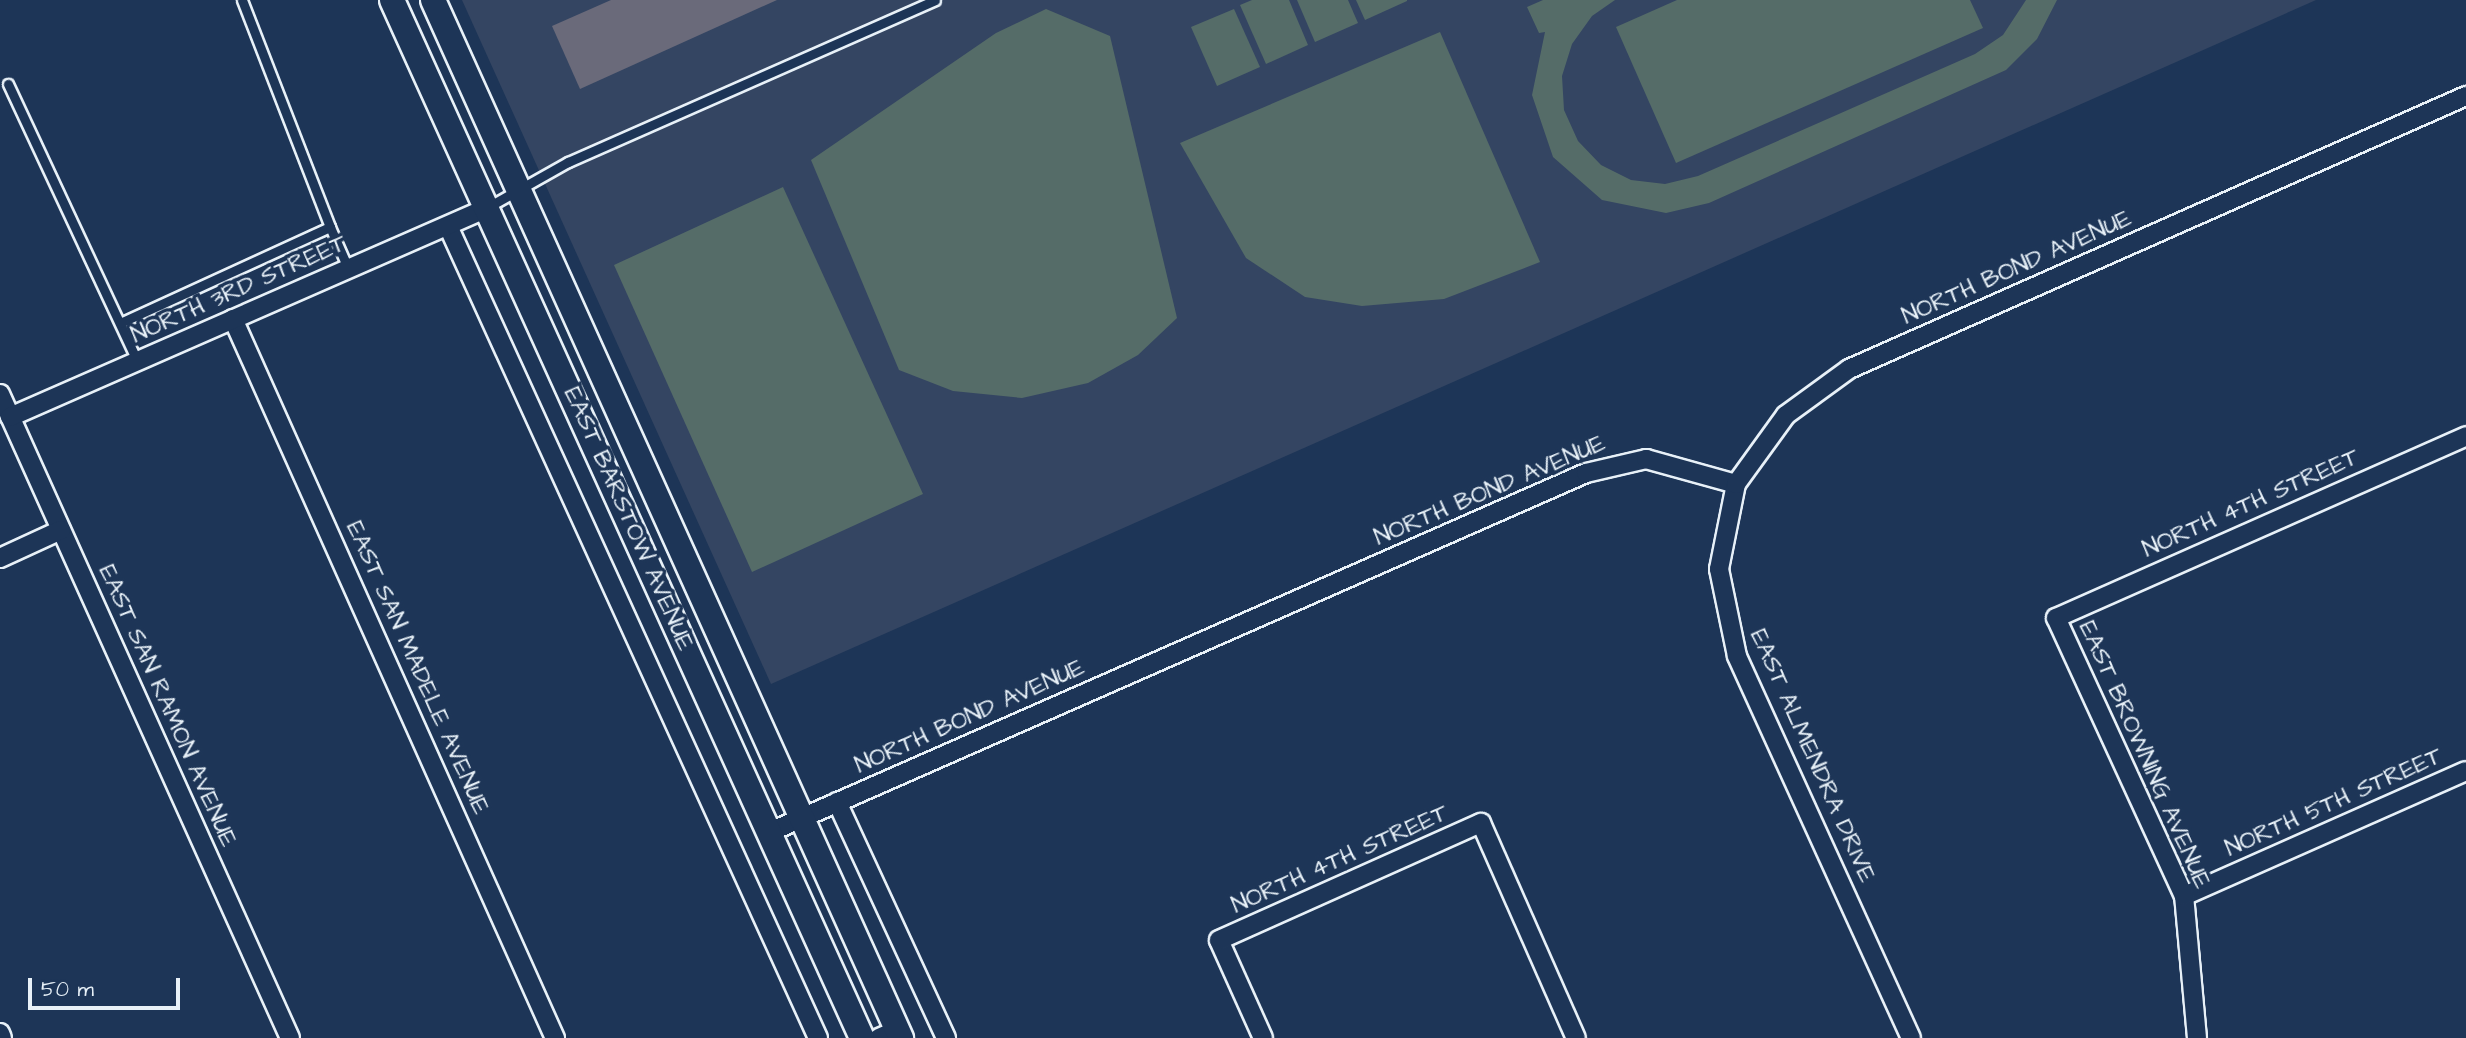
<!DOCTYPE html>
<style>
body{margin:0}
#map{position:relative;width:2466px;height:1038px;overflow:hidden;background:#1d3557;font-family:"Architects Daughter",sans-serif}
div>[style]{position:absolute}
.built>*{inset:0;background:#344562}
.green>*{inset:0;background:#556c68}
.building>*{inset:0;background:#6a6a7a}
.roads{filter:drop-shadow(2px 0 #e8f1f8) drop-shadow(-2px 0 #e8f1f8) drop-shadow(0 2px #e8f1f8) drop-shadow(0 -2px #e8f1f8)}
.lane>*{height:9px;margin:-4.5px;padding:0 4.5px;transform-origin:4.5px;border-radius:4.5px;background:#1d3557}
.street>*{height:18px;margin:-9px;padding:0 9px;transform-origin:9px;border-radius:9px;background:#1d3557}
.secondary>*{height:24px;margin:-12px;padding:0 12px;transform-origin:12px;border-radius:12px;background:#1d3557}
span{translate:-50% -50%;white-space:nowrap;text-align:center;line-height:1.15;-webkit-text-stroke:7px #1d3557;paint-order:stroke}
.street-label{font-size:24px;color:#e8f1f8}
.scale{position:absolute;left:28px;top:978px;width:152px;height:32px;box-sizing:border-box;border:4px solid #e8f1f8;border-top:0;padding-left:9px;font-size:21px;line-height:24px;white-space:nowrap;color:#e8f1f8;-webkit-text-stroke:5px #1d3557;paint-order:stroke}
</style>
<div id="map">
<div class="built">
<i style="clip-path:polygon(462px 0,2316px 0,771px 684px)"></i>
</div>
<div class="green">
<i style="clip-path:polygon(1252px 0,1289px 0,1308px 45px,1266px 64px,1240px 5px)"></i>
<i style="clip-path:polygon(1297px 0,1348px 0,1358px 23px,1315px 42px)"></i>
<i style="clip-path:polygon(1356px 0,1407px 0,1407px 1px,1365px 20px)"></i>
<i style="clip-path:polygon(1543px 0,1615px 0,1592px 16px,1572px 44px,1562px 76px,1564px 110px,1578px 141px,1601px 165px,1631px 180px,1665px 184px,1698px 176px,1975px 54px,2003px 35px,2026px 0,2057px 0,2037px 39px,2006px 70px,1709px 203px,1666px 213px,1602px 200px,1553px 157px,1532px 95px,1545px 32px,1539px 33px,1527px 7px)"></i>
<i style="clip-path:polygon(1677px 0,1970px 0,1983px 28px,1676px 163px,1616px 27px)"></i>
<i style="clip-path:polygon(1046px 9px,1110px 36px,1177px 318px,1138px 355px,1088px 383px,1022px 398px,953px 391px,899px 370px,811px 160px,996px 33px)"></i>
<i style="clip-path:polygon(1234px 9px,1260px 67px,1217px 86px,1191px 27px)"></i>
<i style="clip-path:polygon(1440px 32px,1540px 262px,1444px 299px,1362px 306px,1305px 297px,1246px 258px,1180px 143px)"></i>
<i style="clip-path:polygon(783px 187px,923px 494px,752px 572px,614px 265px)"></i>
</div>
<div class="building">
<i style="clip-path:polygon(611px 0,777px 0,580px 89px,552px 26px)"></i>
</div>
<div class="roads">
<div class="lane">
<i style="left:242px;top:0;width:243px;rotate:68.8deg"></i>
<i style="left:8px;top:84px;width:306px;rotate:65deg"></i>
<i style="left:488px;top:207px;width:92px;rotate:-29.4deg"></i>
<i style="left:568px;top:162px;width:401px;rotate:-23.8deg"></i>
<i style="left:120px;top:323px;width:231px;rotate:-24.6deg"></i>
<i style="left:330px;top:227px;width:45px;rotate:66.3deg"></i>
</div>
<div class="street">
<i style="left:448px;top:226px;width:892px;rotate:65.5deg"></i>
<i style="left:233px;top:319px;width:788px;rotate:65.88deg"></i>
<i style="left:0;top:394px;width:706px;rotate:65.76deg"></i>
<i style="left:10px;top:417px;width:521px;rotate:-23.66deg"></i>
<i style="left:0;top:558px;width:67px;rotate:-24.7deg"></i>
<i style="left:837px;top:802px;width:260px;rotate:65.2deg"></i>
<i style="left:770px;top:832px;width:891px;rotate:-23.75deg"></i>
<i style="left:1586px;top:473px;width:62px;rotate:-13.1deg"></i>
<i style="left:1646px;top:459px;width:93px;rotate:15.5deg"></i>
<i style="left:2184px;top:896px;width:308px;rotate:-23.9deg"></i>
<i style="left:0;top:1033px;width:5px;rotate:68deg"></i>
<i style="left:879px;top:1038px;width:20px;rotate:-24deg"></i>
<i style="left:1263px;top:1038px;width:107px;rotate:-114.2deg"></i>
<i style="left:1219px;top:940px;width:287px;rotate:-24.1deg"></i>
<i style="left:1481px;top:823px;width:235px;rotate:66.2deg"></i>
<i style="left:1911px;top:1038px;width:420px;rotate:-114.5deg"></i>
<i style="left:1737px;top:656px;width:89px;rotate:-101.7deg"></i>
<i style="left:1719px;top:569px;width:87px;rotate:-78.7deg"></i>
<i style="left:1736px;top:484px;width:85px;rotate:-54.1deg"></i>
<i style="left:1786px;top:415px;width:78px;rotate:-36.1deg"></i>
<i style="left:1849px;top:369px;width:675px;rotate:-23.87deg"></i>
<i style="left:2197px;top:1038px;width:143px;rotate:-95.2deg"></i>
<i style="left:2184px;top:896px;width:306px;rotate:-114.7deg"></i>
<i style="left:2056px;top:618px;width:449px;rotate:-23.9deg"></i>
</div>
<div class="secondary">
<i style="left:392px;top:0;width:1139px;rotate:65.64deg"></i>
<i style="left:433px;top:0;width:1139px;rotate:65.73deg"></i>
</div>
</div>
<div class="street-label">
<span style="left:2017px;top:268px;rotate:-24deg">NORTH BOND AVENUE</span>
<span style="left:239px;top:290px;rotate:-24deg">NORTH 3RD STREET</span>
<span style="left:1490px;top:491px;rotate:-23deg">NORTH BOND AVENUE</span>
<span style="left:2251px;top:504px;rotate:-24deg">NORTH 4TH STREET</span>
<span style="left:628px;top:519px;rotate:66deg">EAST BARSTOW AVENUE</span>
<span style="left:417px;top:668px;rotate:66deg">EAST SAN MADELE AVENUE</span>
<span style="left:167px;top:706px;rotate:66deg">EAST SAN RAMON AVENUE</span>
<span style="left:970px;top:717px;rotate:-24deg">NORTH BOND AVENUE</span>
<span style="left:2144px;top:755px;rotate:66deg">EAST BROWNING AVENUE</span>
<span style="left:1812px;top:756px;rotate:66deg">EAST ALMENDRA DRIVE</span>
<span style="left:2334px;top:803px;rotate:-24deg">NORTH 5TH STREET</span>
<span style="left:1340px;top:860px;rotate:-24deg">NORTH 4TH STREET</span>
</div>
<div class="scale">50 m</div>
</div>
